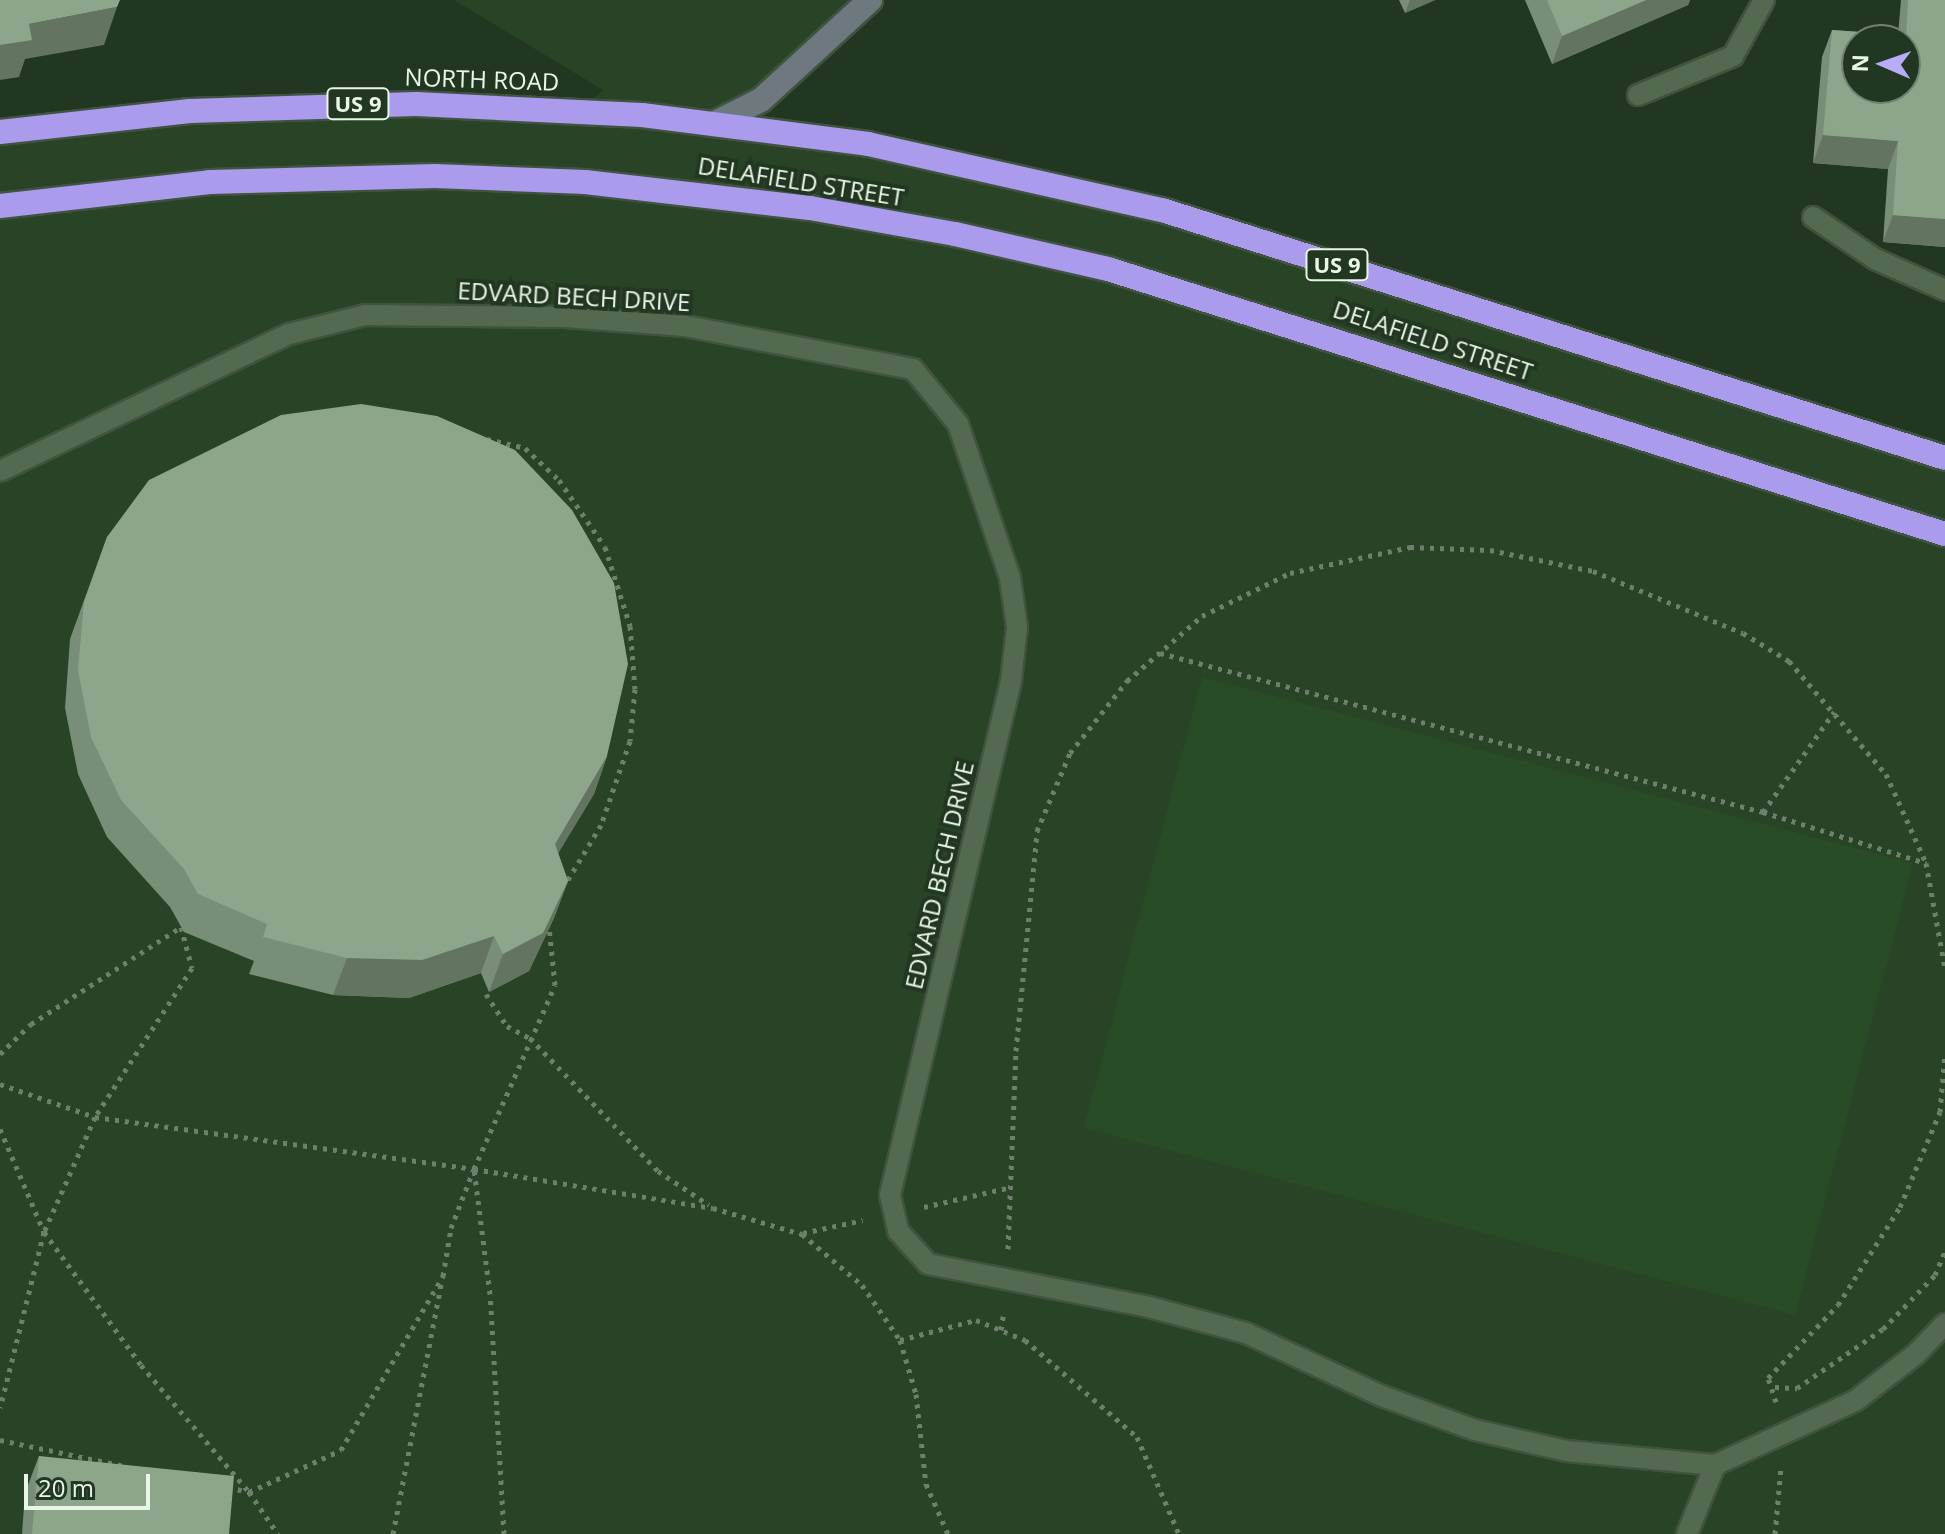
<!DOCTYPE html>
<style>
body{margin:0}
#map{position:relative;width:1945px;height:1534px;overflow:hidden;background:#223721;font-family:"Open Sans",sans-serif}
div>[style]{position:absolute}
.built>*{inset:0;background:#294326}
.green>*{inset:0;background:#284c25}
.path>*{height:5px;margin-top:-2.5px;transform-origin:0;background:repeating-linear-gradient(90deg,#6e806d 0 4px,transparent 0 10px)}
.roads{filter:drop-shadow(2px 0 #40533f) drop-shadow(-2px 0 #40533f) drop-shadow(0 2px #40533f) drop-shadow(0 -2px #40533f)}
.lane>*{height:20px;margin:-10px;padding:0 10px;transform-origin:10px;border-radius:10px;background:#536a50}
.secondary>*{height:24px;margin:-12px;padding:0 12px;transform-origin:12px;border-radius:12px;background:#6d797f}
.highway>*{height:24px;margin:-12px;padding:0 12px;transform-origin:12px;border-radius:12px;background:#aa9bed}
.wall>*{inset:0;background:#798e77}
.shaded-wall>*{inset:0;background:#637461}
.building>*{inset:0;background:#8da58a}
span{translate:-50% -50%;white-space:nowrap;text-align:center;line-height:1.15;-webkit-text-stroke:8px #223721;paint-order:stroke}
.shield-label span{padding:2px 6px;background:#223721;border:2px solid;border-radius:6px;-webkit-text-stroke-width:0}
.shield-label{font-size:22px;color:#eaf7e8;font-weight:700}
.street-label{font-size:24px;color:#eaf7e8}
.north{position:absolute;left:1841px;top:24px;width:80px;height:80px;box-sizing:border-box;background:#223721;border:2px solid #728471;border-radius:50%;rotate:272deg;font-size:22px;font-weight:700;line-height:32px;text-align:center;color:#eaf7e8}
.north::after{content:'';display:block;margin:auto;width:28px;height:36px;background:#b8abf7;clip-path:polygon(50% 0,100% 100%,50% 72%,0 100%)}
.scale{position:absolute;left:24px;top:1474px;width:126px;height:36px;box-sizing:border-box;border:4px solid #eaf7e8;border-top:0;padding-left:10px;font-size:24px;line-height:28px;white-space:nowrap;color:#eaf7e8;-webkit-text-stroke:6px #223721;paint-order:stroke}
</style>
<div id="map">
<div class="built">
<i style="clip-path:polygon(454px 0,860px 0,800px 60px,709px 120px,936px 150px,1945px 454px,1945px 1534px,0 1534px,0 132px,92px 119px,577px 113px,603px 90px)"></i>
</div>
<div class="green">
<i style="clip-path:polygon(1202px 677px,1913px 863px,1795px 1315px,1084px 1128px)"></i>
</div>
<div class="path">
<i style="left:487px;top:439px;width:39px;rotate:13deg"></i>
<i style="left:525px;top:448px;width:47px;rotate:43.3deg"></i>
<i style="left:559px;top:480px;width:81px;rotate:55.5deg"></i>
<i style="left:605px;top:547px;width:83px;rotate:72.4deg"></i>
<i style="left:630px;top:626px;width:63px;rotate:85.5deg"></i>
<i style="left:635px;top:689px;width:52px;rotate:95.5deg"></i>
<i style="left:630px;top:741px;width:89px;rotate:109deg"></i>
<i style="left:601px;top:825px;width:68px;rotate:121.1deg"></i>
<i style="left:1160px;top:653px;width:624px;rotate:14.77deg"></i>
<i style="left:1763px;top:812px;width:123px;rotate:-54.6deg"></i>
<i style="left:1763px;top:812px;width:171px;rotate:17.4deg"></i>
<i style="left:486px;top:994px;width:38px;rotate:57deg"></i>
<i style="left:507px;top:1026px;width:26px;rotate:28deg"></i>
<i style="left:530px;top:1038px;width:185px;rotate:46.1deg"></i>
<i style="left:658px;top:1171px;width:61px;rotate:33.7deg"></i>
<i style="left:0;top:1054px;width:43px;rotate:-44.1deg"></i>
<i style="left:31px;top:1024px;width:179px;rotate:-32.9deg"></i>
<i style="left:181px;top:927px;width:42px;rotate:75deg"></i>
<i style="left:192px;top:968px;width:178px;rotate:123.1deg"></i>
<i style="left:95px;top:1117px;width:126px;rotate:113.9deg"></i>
<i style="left:44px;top:1232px;width:181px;rotate:104deg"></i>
<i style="left:0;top:1084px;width:101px;rotate:19.2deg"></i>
<i style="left:95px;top:1117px;width:383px;rotate:7.8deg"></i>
<i style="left:474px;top:1169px;width:242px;rotate:9.3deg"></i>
<i style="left:713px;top:1208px;width:93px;rotate:16.3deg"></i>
<i style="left:802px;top:1234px;width:79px;rotate:40.4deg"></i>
<i style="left:862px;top:1285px;width:67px;rotate:55.4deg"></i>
<i style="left:900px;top:1340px;width:56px;rotate:73.5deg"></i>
<i style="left:916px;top:1394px;width:91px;rotate:83.7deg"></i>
<i style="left:926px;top:1484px;width:55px;rotate:66.3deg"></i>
<i style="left:0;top:1129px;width:112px;rotate:66.9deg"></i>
<i style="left:44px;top:1232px;width:165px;rotate:53.9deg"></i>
<i style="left:141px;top:1365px;width:167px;rotate:49.6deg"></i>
<i style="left:249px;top:1492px;width:51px;rotate:55.4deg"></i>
<i style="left:924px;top:1207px;width:89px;rotate:-12.9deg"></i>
<i style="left:803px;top:1233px;width:61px;rotate:-12.2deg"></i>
<i style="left:1008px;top:1249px;width:198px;rotate:-87.7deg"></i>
<i style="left:1016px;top:1051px;width:221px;rotate:-84.5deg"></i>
<i style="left:1037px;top:831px;width:85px;rotate:-67.1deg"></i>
<i style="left:1070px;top:753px;width:92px;rotate:-51.6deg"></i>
<i style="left:1127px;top:681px;width:99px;rotate:-40.9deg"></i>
<i style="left:1202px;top:616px;width:98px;rotate:-26deg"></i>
<i style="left:1290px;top:573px;width:123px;rotate:-12.2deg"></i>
<i style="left:1410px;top:547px;width:80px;rotate:2.1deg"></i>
<i style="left:1490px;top:550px;width:105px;rotate:11.5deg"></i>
<i style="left:1593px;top:571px;width:162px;rotate:22.5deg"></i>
<i style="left:1743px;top:633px;width:54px;rotate:31.3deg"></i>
<i style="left:1789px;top:661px;width:149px;rotate:49.4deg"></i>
<i style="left:1886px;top:774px;width:98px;rotate:65.8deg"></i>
<i style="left:1926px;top:863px;width:108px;rotate:79.8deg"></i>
<i style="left:1001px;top:1330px;width:19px;rotate:-81deg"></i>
<i style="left:900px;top:1340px;width:79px;rotate:-14.7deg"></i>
<i style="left:976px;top:1320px;width:53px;rotate:22.2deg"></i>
<i style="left:1025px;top:1340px;width:148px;rotate:40.9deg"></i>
<i style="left:1137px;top:1437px;width:106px;rotate:66.6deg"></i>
<i style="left:1775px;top:1387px;width:22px;rotate:3deg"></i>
<i style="left:1797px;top:1388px;width:104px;rotate:-34.5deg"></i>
<i style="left:1883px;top:1329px;width:75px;rotate:-46.1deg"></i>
<i style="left:1935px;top:1275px;width:25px;rotate:-67deg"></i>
<i style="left:1776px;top:1402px;width:25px;rotate:-108deg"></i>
<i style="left:1768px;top:1378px;width:101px;rotate:-46.2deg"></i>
<i style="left:1838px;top:1305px;width:116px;rotate:-57.7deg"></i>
<i style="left:1900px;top:1207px;width:103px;rotate:-67.2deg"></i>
<i style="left:1940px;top:1112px;width:59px;rotate:-85.2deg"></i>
<i style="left:0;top:1440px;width:127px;rotate:11.8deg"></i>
<i style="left:228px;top:1487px;width:22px;rotate:13deg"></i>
<i style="left:249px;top:1492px;width:101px;rotate:-24.5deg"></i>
<i style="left:341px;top:1450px;width:202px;rotate:-59.6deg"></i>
<i style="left:443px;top:1276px;width:49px;rotate:-80.5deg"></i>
<i style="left:451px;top:1228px;width:61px;rotate:-68.9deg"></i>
<i style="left:393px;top:1534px;width:259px;rotate:-79.1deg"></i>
<i style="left:504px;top:1534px;width:240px;rotate:-93.3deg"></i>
<i style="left:490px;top:1294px;width:126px;rotate:-97.3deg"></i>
<i style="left:474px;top:1169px;width:201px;rotate:-66.2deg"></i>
<i style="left:555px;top:985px;width:59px;rotate:-95.8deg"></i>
<i style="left:1775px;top:1534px;width:67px;rotate:-84.9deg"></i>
</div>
<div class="roads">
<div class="lane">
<i style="left:1638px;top:95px;width:103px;rotate:-22.3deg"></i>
<i style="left:1733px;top:56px;width:64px;rotate:-61deg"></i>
<i style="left:1813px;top:217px;width:75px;rotate:34.1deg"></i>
<i style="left:1875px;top:259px;width:77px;rotate:23.9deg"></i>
<i style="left:0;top:471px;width:320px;rotate:-25.4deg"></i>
<i style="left:289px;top:334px;width:78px;rotate:-14deg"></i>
<i style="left:365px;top:315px;width:200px;rotate:0.6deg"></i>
<i style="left:565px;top:317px;width:120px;rotate:4.3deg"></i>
<i style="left:685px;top:326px;width:232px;rotate:10.7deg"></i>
<i style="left:913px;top:369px;width:71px;rotate:50.7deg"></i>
<i style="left:958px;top:424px;width:163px;rotate:71.3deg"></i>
<i style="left:1010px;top:578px;width:49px;rotate:81.9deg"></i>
<i style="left:1017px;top:627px;width:54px;rotate:96.3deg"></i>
<i style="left:1011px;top:681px;width:528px;rotate:103.25deg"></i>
<i style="left:890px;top:1195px;width:37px;rotate:77deg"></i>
<i style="left:898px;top:1231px;width:45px;rotate:47.7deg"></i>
<i style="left:928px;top:1264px;width:225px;rotate:11deg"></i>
<i style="left:1149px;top:1307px;width:100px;rotate:15deg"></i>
<i style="left:1246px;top:1333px;width:150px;rotate:24.9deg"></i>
<i style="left:1382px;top:1396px;width:99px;rotate:20.1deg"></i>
<i style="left:1475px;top:1430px;width:94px;rotate:12.9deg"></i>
<i style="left:1567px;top:1451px;width:149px;rotate:5.4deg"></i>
<i style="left:1715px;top:1465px;width:154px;rotate:-24.6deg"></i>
<i style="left:1855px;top:1401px;width:77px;rotate:-37.6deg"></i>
<i style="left:1916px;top:1354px;width:42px;rotate:-46deg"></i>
<i style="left:1687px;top:1534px;width:74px;rotate:-67.9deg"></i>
</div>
<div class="secondary">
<i style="left:717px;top:122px;width:49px;rotate:-26.6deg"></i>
<i style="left:761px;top:100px;width:148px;rotate:-42.5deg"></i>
</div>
<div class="highway">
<i style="left:0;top:132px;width:191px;rotate:-6.3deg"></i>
<i style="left:190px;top:111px;width:226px;rotate:-1.8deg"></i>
<i style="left:416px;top:104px;width:226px;rotate:2.8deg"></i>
<i style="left:642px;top:115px;width:228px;rotate:7.3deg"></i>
<i style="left:868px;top:144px;width:301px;rotate:12.7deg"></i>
<i style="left:1162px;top:210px;width:821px;rotate:17.57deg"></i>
<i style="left:0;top:206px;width:211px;rotate:-6.5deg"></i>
<i style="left:210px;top:182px;width:225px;rotate:-1.5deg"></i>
<i style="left:435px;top:176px;width:150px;rotate:2.3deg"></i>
<i style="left:585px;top:182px;width:226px;rotate:6.6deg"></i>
<i style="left:810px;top:208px;width:147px;rotate:10.2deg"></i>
<i style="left:955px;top:234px;width:157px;rotate:12.9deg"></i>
<i style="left:1108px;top:269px;width:878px;rotate:17.57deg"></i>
</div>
</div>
<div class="wall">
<i style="clip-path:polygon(1399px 0,1435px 0,1405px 13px)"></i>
<i style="clip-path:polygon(1525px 0,1690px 0,1688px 5px,1552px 64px)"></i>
<i style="clip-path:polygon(1901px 0,1945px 0,1945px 247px,1883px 242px,1888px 169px,1813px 163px,1822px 57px,1832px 30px,1898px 35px)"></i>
<i style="clip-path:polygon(107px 537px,607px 756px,594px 794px,558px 853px,568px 881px,554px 918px,529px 971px,489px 992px,481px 973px,409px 998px,333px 995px,249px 974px,254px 961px,184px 932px,170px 907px,107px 837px,78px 774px,65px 708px,70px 639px)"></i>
<i style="clip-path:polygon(39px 1456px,229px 1534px,22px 1534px,25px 1493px)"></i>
</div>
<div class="shaded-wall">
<i style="clip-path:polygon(1410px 0,1435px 0,1405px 13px)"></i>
<i style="clip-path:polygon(1646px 0,1690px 0,1688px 5px,1552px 64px,1562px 36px)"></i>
<i style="clip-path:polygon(117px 7px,104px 45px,25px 59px,19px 77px,0 80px,0 45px,29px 24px)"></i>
<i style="clip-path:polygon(1823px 135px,1898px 141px,1888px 169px,1813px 163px)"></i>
<i style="clip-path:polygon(1893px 215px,1945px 219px,1945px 247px,1883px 242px)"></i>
<i style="clip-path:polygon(607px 756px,594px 794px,541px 882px,555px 844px)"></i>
<i style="clip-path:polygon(568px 881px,554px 918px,529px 971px,489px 992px,503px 954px)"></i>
<i style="clip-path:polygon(494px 936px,481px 973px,409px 998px,333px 995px,347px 958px)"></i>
</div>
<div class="building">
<i style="clip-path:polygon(0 0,120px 0,117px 7px,29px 24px,32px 40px,0 45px)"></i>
<i style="clip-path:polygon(1547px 0,1646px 0,1562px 36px)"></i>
<i style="clip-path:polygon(evenodd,1908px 0,1945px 0,1945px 219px,1893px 215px,1898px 141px,1823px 135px,1832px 30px,1906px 35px,1908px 0,1857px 40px,1905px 40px,1905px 88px,1857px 88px,1857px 40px)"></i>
<i style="clip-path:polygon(361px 404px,437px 416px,515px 450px,572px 510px,614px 583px,628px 664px,607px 756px,555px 844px,568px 881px,543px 933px,503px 954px,494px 936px,422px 960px,347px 958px,263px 937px,267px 924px,198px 894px,184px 869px,121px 800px,91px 737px,78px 670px,84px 602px,107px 537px,149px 480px,281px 415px)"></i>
<i style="clip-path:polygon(39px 1456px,234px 1476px,229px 1534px,32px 1534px)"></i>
</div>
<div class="shield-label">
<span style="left:358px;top:104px">US 9</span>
<span style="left:1337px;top:265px">US 9</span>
</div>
<div class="street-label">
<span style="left:482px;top:79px;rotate:2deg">NORTH ROAD</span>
<span style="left:801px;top:181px;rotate:9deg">DELAFIELD STREET</span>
<span style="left:574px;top:296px;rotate:3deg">EDVARD BECH DRIVE</span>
<span style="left:1433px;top:340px;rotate:18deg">DELAFIELD STREET</span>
<span style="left:939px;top:875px;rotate:-77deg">EDVARD BECH DRIVE</span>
</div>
<div class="north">N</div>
<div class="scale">20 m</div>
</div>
